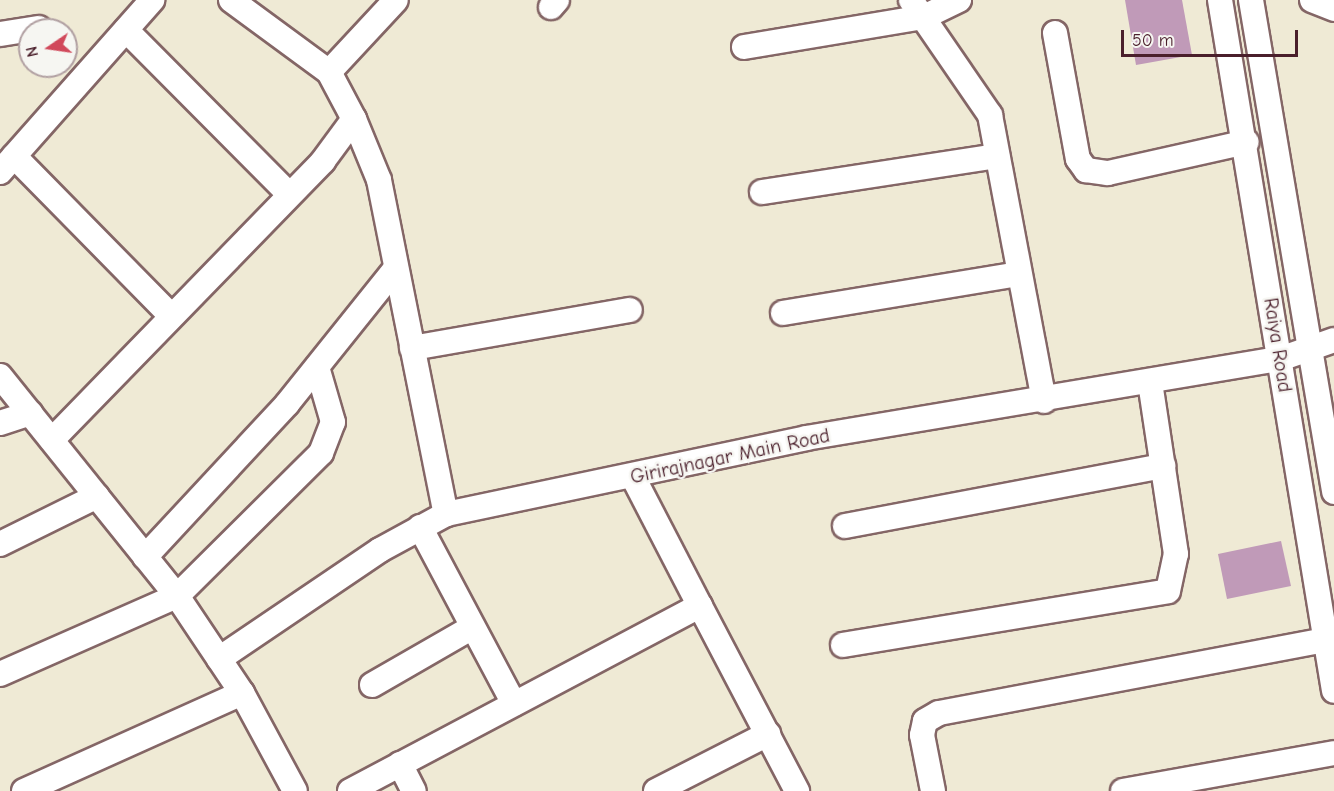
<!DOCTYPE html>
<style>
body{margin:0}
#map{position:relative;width:1334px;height:791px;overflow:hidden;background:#efead5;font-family:"Comic Neue",sans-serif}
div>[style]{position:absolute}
.building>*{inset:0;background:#c09ab8}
.roads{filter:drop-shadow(2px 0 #846666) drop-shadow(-2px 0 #846666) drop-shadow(0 2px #846666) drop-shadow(0 -2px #846666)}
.minor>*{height:24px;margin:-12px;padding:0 12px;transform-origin:12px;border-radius:12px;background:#fff}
span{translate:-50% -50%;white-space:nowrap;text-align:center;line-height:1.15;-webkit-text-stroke:5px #f6f6f2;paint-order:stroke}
.street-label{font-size:20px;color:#4a1f2b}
.north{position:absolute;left:18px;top:18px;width:60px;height:60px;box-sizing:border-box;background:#f6f6f2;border:2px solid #b1a0a2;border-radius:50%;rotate:257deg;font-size:16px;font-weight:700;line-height:24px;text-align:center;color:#4a1f2b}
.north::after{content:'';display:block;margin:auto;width:21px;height:27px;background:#d1495b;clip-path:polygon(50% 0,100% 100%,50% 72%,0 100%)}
.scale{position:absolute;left:1121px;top:30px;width:177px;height:27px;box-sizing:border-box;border:3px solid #4a1f2b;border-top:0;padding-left:8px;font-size:18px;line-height:21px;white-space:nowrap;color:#4a1f2b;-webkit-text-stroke:4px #f6f6f2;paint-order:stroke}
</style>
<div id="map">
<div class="building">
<i style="clip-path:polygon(1125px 0,1182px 0,1192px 55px,1136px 65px)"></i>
<i style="clip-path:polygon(1281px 541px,1291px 586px,1227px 599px,1218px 554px)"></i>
</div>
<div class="roads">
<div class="minor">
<i style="left:231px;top:0;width:122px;rotate:36.3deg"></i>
<i style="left:329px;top:72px;width:53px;rotate:62deg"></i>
<i style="left:354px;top:119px;width:66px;rotate:67.7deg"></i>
<i style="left:379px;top:180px;width:341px;rotate:78.7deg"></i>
<i style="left:911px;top:0;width:140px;rotate:55.5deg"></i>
<i style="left:990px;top:115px;width:291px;rotate:79.3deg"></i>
<i style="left:1220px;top:0;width:700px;rotate:80.63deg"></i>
<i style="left:1251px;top:0;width:499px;rotate:80.4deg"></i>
<i style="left:1312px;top:0;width:24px;rotate:22deg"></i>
<i style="left:551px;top:7px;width:9px;rotate:-49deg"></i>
<i style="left:126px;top:30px;width:231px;rotate:45.2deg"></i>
<i style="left:1055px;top:33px;width:128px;rotate:79.7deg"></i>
<i style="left:1078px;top:159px;width:14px;rotate:54deg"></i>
<i style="left:1086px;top:170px;width:22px;rotate:8deg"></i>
<i style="left:1108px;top:173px;width:142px;rotate:-12.6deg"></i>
<i style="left:0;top:34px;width:39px;rotate:-9deg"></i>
<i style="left:744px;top:47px;width:182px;rotate:-9.5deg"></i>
<i style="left:924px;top:17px;width:39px;rotate:-26deg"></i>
<i style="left:329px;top:72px;width:98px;rotate:-47.1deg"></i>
<i style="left:14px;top:156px;width:224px;rotate:45.5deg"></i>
<i style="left:0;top:172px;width:230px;rotate:-48.5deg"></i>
<i style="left:762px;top:192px;width:238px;rotate:-8.7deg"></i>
<i style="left:783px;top:313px;width:239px;rotate:-9.4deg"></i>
<i style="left:412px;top:348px;width:221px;rotate:-9.9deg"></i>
<i style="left:0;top:376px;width:282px;rotate:51.2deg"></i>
<i style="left:177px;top:596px;width:117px;rotate:56.2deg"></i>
<i style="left:242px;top:693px;width:111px;rotate:61.6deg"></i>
<i style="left:0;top:423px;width:32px;rotate:-18deg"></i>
<i style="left:52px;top:440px;width:389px;rotate:-45.8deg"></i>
<i style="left:323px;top:161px;width:52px;rotate:-53.6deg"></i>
<i style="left:633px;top:477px;width:145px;rotate:62.6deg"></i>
<i style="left:845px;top:526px;width:324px;rotate:-10.7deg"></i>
<i style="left:420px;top:527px;width:200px;rotate:62deg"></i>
<i style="left:0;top:544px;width:108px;rotate:-26.3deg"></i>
<i style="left:145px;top:557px;width:209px;rotate:-47.1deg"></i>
<i style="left:287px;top:404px;width:174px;rotate:-51.3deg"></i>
<i style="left:843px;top:645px;width:329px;rotate:-9.4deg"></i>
<i style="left:1168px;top:591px;width:38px;rotate:-78deg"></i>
<i style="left:1176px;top:554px;width:174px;rotate:-98.6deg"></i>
<i style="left:219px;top:659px;width:194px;rotate:-34.1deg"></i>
<i style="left:380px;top:550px;width:75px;rotate:-28.6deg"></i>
<i style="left:446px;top:514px;width:368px;rotate:-11.9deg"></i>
<i style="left:806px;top:438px;width:481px;rotate:-9.5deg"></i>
<i style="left:1280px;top:359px;width:57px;rotate:-19.4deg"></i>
<i style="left:0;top:674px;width:193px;rotate:-23.8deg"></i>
<i style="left:177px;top:596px;width:203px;rotate:-44.8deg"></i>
<i style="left:321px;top:453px;width:33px;rotate:-69deg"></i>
<i style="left:333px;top:422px;width:57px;rotate:-106.2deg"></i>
<i style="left:372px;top:685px;width:116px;rotate:-29.9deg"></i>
<i style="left:400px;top:764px;width:30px;rotate:63deg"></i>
<i style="left:24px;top:791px;width:239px;rotate:-24.2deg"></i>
<i style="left:350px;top:791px;width:396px;rotate:-27.9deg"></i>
<i style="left:700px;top:606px;width:209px;rotate:62.3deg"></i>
<i style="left:656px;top:791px;width:126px;rotate:-27deg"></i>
<i style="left:933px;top:791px;width:57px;rotate:-101.1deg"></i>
<i style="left:922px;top:735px;width:14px;rotate:-78deg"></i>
<i style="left:925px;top:721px;width:16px;rotate:-30deg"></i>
<i style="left:939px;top:713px;width:393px;rotate:-10.7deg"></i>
<i style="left:1123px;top:791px;width:214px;rotate:-10.2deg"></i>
</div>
</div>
<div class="street-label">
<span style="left:1278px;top:345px;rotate:81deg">Raiya Road</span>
<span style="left:730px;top:456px;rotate:-12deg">Girirajnagar Main Road</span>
</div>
<div class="north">N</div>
<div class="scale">50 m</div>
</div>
